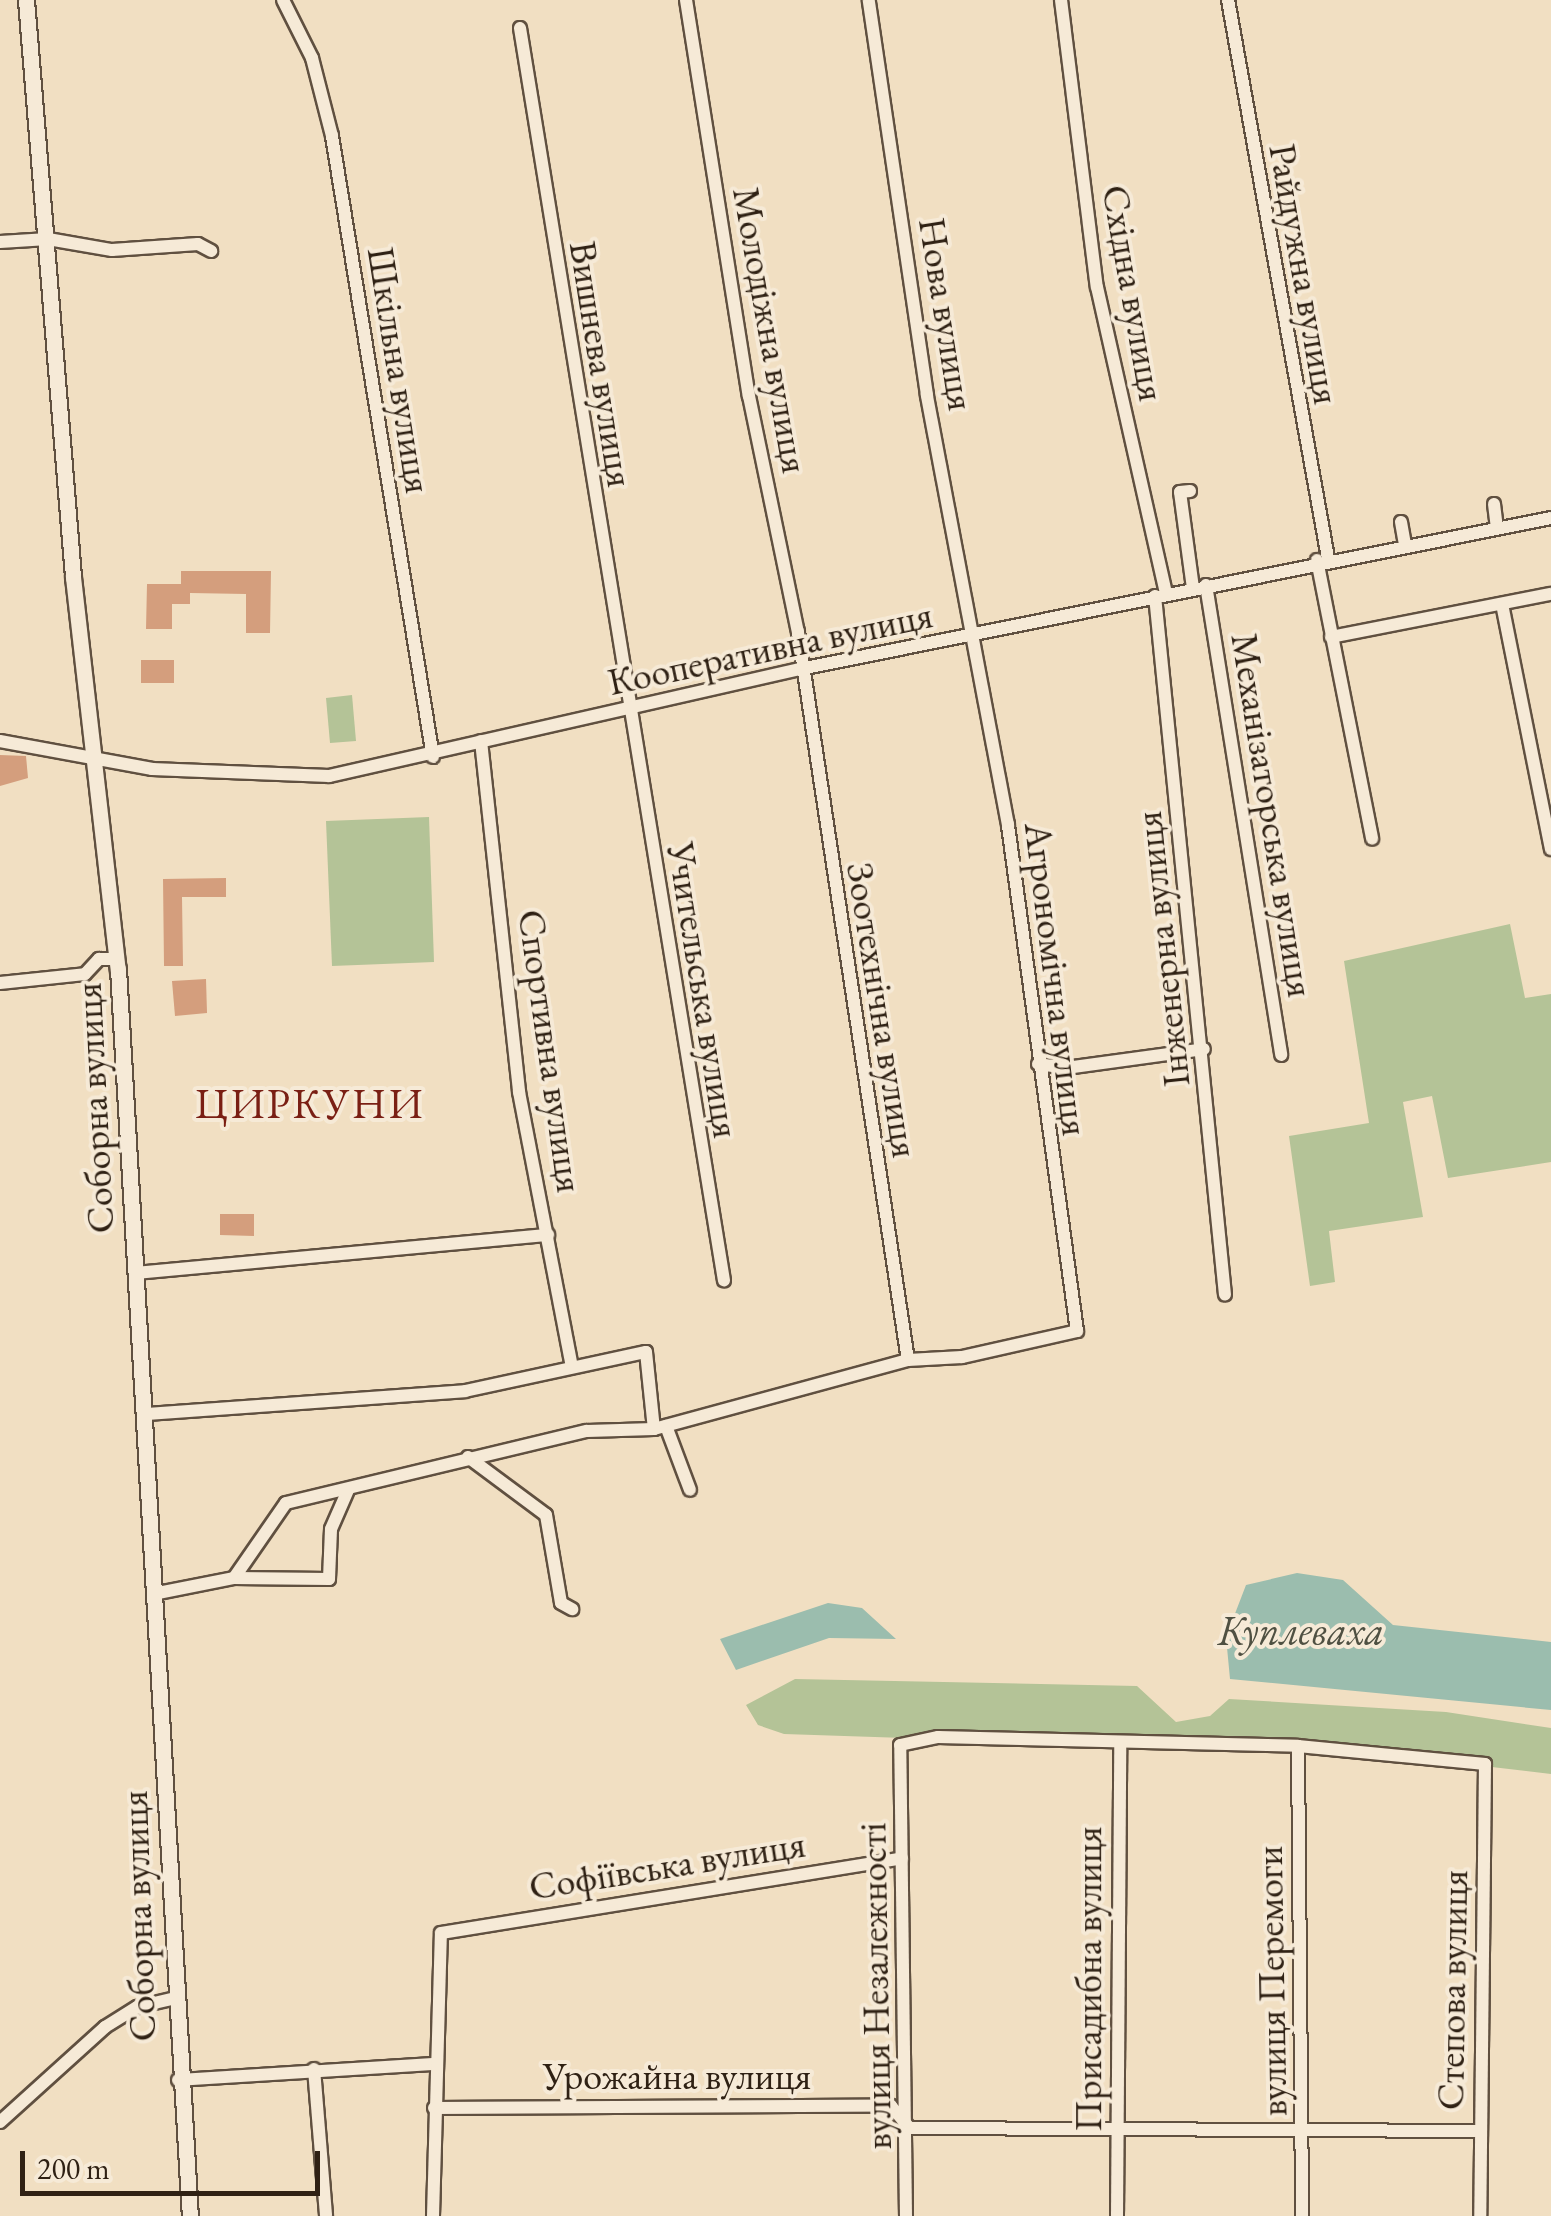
<!DOCTYPE html>
<meta charset="utf-8">
<style>
body{margin:0}
#map{position:relative;width:1551px;height:2216px;overflow:hidden;background:#f1dfc2;font-family:"EB Garamond",serif}
div>[style]{position:absolute}
.green>*{inset:0;background:#b4c397}
.water>*{inset:0;background:#9bbdae}
.building>*{inset:0;background:#d49e7d}
.roads{filter:drop-shadow(2px 0 #605040) drop-shadow(-2px 0 #605040) drop-shadow(0 2px #605040) drop-shadow(0 -2px #605040)}
.minor>*{height:12px;margin:-6px;padding:0 6px;transform-origin:6px;border-radius:6px;background:#f6ead7}
.tertiary>*{height:15px;margin:-7.5px;padding:0 7.5px;transform-origin:7.5px;border-radius:7.5px;background:#f6ead7}
span{translate:-50% -50%;white-space:nowrap;text-align:center;line-height:1.15;-webkit-text-stroke:8px #f6ead7;paint-order:stroke}
.street-label{font-size:38px;color:#2f2114}
.water-label{font-size:40px;color:#4f5042;font-style:italic}
.quarter-label{font-size:42px;color:#7a1f14;letter-spacing:2.5px}
.scale{position:absolute;left:20px;top:2151px;width:300px;height:45px;box-sizing:border-box;border:5px solid #2f2114;border-top:0;padding-left:12px;font-size:30px;line-height:35px;white-space:nowrap;color:#2f2114;-webkit-text-stroke:8px #f6ead7;paint-order:stroke}
</style>
<div id="map">
<div class="green">
<i style="clip-path:polygon(352px 695px,356px 741px,330px 743px,326px 698px)"></i>
<i style="clip-path:polygon(429px 817px,434px 962px,332px 966px,326px 821px)"></i>
<i style="clip-path:polygon(1510px 924px,1525px 998px,1551px 994px,1551px 1162px,1448px 1178px,1432px 1096px,1403px 1102px,1423px 1217px,1329px 1231px,1335px 1282px,1310px 1286px,1289px 1136px,1369px 1123px,1344px 961px)"></i>
<i style="clip-path:polygon(795px 1679px,1137px 1686px,1176px 1722px,1210px 1716px,1229px 1699px,1446px 1712px,1551px 1728px,1551px 1774px,1381px 1754px,784px 1734px,758px 1725px,746px 1705px)"></i>
</div>
<div class="water">
<i style="clip-path:polygon(1297px 1573px,1343px 1580px,1393px 1625px,1551px 1642px,1551px 1710px,1230px 1679px,1226px 1637px,1246px 1585px)"></i>
<i style="clip-path:polygon(828px 1603px,862px 1608px,896px 1639px,829px 1638px,736px 1670px,720px 1639px)"></i>
</div>
<div class="building">
<i style="clip-path:polygon(181px 571px,271px 571px,270px 633px,246px 633px,246px 594px,190px 593px,190px 604px,172px 604px,172px 629px,146px 629px,147px 584px,181px 584px)"></i>
<i style="clip-path:polygon(141px 660px,174px 660px,174px 683px,141px 683px)"></i>
<i style="clip-path:polygon(0 755px,26px 756px,28px 778px,0 786px)"></i>
<i style="clip-path:polygon(226px 878px,226px 897px,182px 897px,183px 966px,164px 966px,163px 879px)"></i>
<i style="clip-path:polygon(206px 979px,207px 1013px,175px 1016px,172px 981px)"></i>
<i style="clip-path:polygon(220px 1214px,254px 1214px,254px 1236px,220px 1235px)"></i>
</div>
<div class="roads">
<div class="minor">
<i style="left:283px;top:0;width:65px;rotate:63.4deg"></i>
<i style="left:312px;top:58px;width:81px;rotate:75.6deg"></i>
<i style="left:332px;top:136px;width:629px;rotate:80.76deg"></i>
<i style="left:686px;top:0;width:401px;rotate:81deg"></i>
<i style="left:749px;top:396px;width:241px;rotate:78.3deg"></i>
<i style="left:798px;top:632px;width:736px;rotate:81.41deg"></i>
<i style="left:1061px;top:0;width:289px;rotate:82.9deg"></i>
<i style="left:1097px;top:287px;width:314px;rotate:77.3deg"></i>
<i style="left:1228px;top:0;width:567px;rotate:79.84deg"></i>
<i style="left:520px;top:28px;width:1269px;rotate:80.75deg"></i>
<i style="left:0;top:242px;width:48px;rotate:-3.6deg"></i>
<i style="left:48px;top:239px;width:65px;rotate:9.8deg"></i>
<i style="left:112px;top:250px;width:86px;rotate:-4deg"></i>
<i style="left:198px;top:244px;width:15px;rotate:28deg"></i>
<i style="left:1190px;top:491px;width:10px;rotate:174deg"></i>
<i style="left:1180px;top:492px;width:97px;rotate:82.3deg"></i>
<i style="left:1494px;top:504px;width:24px;rotate:83deg"></i>
<i style="left:1401px;top:522px;width:22px;rotate:80deg"></i>
<i style="left:1317px;top:560px;width:284px;rotate:78.8deg"></i>
<i style="left:1206px;top:585px;width:476px;rotate:80.9deg"></i>
<i style="left:1155px;top:596px;width:702px;rotate:84.28deg"></i>
<i style="left:1502px;top:604px;width:250px;rotate:78.7deg"></i>
<i style="left:1331px;top:637px;width:224px;rotate:-11.1deg"></i>
<i style="left:0;top:741px;width:155px;rotate:10.4deg"></i>
<i style="left:152px;top:769px;width:177px;rotate:2.3deg"></i>
<i style="left:329px;top:776px;width:483px;rotate:-12.8deg"></i>
<i style="left:800px;top:669px;width:766px;rotate:-11.37deg"></i>
<i style="left:481px;top:741px;width:353px;rotate:83.8deg"></i>
<i style="left:519px;top:1092px;width:280px;rotate:79.1deg"></i>
<i style="left:0;top:983px;width:85px;rotate:-6deg"></i>
<i style="left:85px;top:974px;width:21px;rotate:-47deg"></i>
<i style="left:99px;top:959px;width:18px"></i>
<i style="left:1038px;top:1064px;width:28px;rotate:8deg"></i>
<i style="left:1066px;top:1068px;width:139px;rotate:-7.8deg"></i>
<i style="left:136px;top:1273px;width:414px;rotate:-5.3deg"></i>
<i style="left:146px;top:1414px;width:320px;rotate:-4.1deg"></i>
<i style="left:465px;top:1391px;width:185px;rotate:-12.2deg"></i>
<i style="left:646px;top:1352px;width:77px;rotate:84.1deg"></i>
<i style="left:654px;top:1429px;width:263px;rotate:-15.2deg"></i>
<i style="left:908px;top:1360px;width:54px;rotate:-3.2deg"></i>
<i style="left:962px;top:1357px;width:118px;rotate:-12.7deg"></i>
<i style="left:1077px;top:1331px;width:511px;rotate:-97.77deg"></i>
<i style="left:1008px;top:825px;width:438px;rotate:-100.7deg"></i>
<i style="left:927px;top:395px;width:399px;rotate:-98.4deg"></i>
<i style="left:666px;top:1426px;width:68px;rotate:69.4deg"></i>
<i style="left:468px;top:1457px;width:97px;rotate:36.6deg"></i>
<i style="left:546px;top:1515px;width:89px;rotate:80.3deg"></i>
<i style="left:561px;top:1603px;width:13px;rotate:29deg"></i>
<i style="left:234px;top:1578px;width:95px;rotate:0.6deg"></i>
<i style="left:329px;top:1579px;width:50px;rotate:-87.7deg"></i>
<i style="left:331px;top:1529px;width:43px;rotate:-66.4deg"></i>
<i style="left:153px;top:1594px;width:83px;rotate:-11.2deg"></i>
<i style="left:234px;top:1578px;width:91px;rotate:-55.3deg"></i>
<i style="left:286px;top:1503px;width:309px;rotate:-13.5deg"></i>
<i style="left:587px;top:1431px;width:67px;rotate:-1.7deg"></i>
<i style="left:1298px;top:1746px;width:470px;rotate:89.5deg"></i>
<i style="left:314px;top:2069px;width:147px;rotate:85.3deg"></i>
<i style="left:178px;top:2080px;width:257px;rotate:-3.6deg"></i>
<i style="left:434px;top:2108px;width:457px;rotate:-0.3deg"></i>
<i style="left:891px;top:2106px;width:26px;rotate:50deg"></i>
<i style="left:0;top:2122px;width:142px;rotate:-42.1deg"></i>
<i style="left:105px;top:2027px;width:38px;rotate:-32deg"></i>
<i style="left:137px;top:2007px;width:37px;rotate:-13deg"></i>
<i style="left:909px;top:2128px;width:572px;rotate:0.3deg"></i>
<i style="left:433px;top:2216px;width:283px;rotate:-88.4deg"></i>
<i style="left:441px;top:1933px;width:467px;rotate:-9.2deg"></i>
<i style="left:906px;top:2216px;width:471px;rotate:-90.7deg"></i>
<i style="left:900px;top:1745px;width:39px;rotate:-12deg"></i>
<i style="left:938px;top:1737px;width:360px;rotate:1.4deg"></i>
<i style="left:1298px;top:1746px;width:188px;rotate:5.5deg"></i>
<i style="left:1485px;top:1764px;width:452px;rotate:90.6deg"></i>
<i style="left:1117px;top:2216px;width:474px;rotate:-89.6deg"></i>
</div>
<div class="tertiary">
<i style="left:26px;top:0;width:579px;rotate:85.34deg"></i>
<i style="left:73px;top:577px;width:395px;rotate:83.5deg"></i>
<i style="left:118px;top:969px;width:1249px;rotate:86.7deg"></i>
</div>
</div>
<div class="street-label">
<span style="left:1305px;top:274px;rotate:80deg">Райдужна вулиця</span>
<span style="left:1134px;top:293px;rotate:80deg">Східна вулиця</span>
<span style="left:947px;top:314px;rotate:81deg">Нова вулиця</span>
<span style="left:771px;top:330px;rotate:80deg">Молодіжна вулиця</span>
<span style="left:602px;top:364px;rotate:81deg">Вишнева вулиця</span>
<span style="left:400px;top:370px;rotate:81deg">Шкільна вулиця</span>
<span style="left:770px;top:648px;rotate:-12deg">Кооперативна вулиця</span>
<span style="left:1273px;top:815px;rotate:81deg">Механізаторська вулиця</span>
<span style="left:1162px;top:949px;rotate:-96deg">Інженерна вулиця</span>
<span style="left:1057px;top:979px;rotate:83deg">Агрономічна вулиця</span>
<span style="left:704px;top:990px;rotate:81deg">Учительська вулиця</span>
<span style="left:883px;top:1010px;rotate:81deg">Зоотехнічна вулиця</span>
<span style="left:551px;top:1051px;rotate:82deg">Спортивна вулиця</span>
<span style="left:94px;top:1108px;rotate:-93deg">Соборна вулиця</span>
<span style="left:667px;top:1865px;rotate:-9deg">Софіївська вулиця</span>
<span style="left:138px;top:1916px;rotate:-92deg">Соборна вулиця</span>
<span style="left:1088px;top:1979px;rotate:-90deg">Присадибна вулиця</span>
<span style="left:1271px;top:1981px;rotate:-91deg">вулиця Перемоги</span>
<span style="left:875px;top:1986px;rotate:-91deg">вулиця Незалежності</span>
<span style="left:1452px;top:1990px;rotate:-89deg">Степова вулиця</span>
<span style="left:677px;top:2076px">Урожайна вулиця</span>
</div>
<div class="water-label">
<span style="left:1301px;top:1630px">Куплеваха</span>
</div>
<div class="quarter-label">
<span style="left:310px;top:1104px">ЦИРКУНИ</span>
</div>
<div class="scale">200 m</div>
</div>
